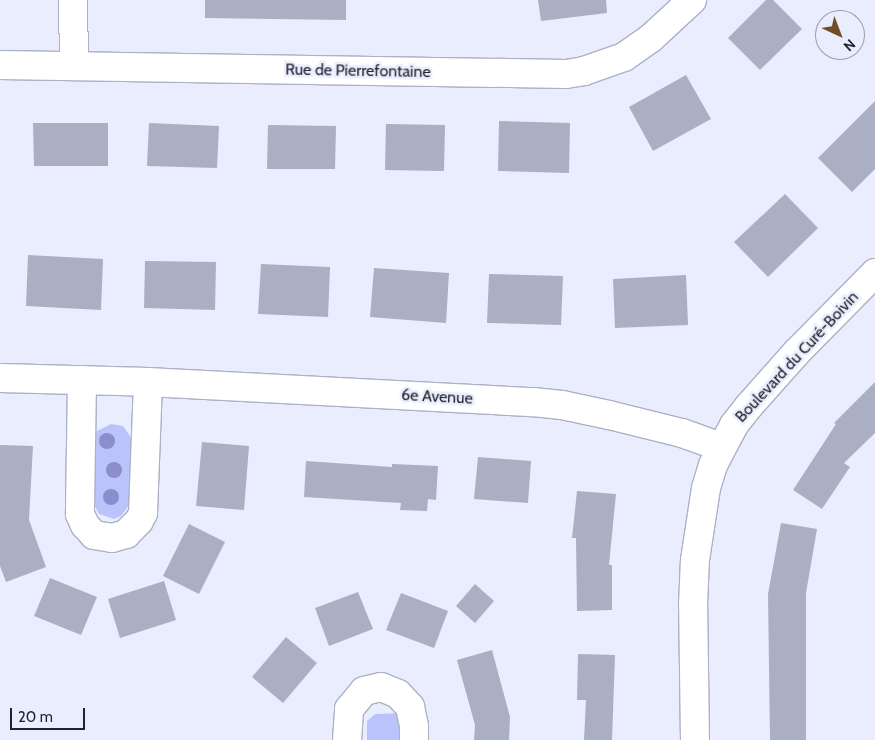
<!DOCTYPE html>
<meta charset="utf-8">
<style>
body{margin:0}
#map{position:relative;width:875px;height:740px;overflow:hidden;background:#eaedfe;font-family:Cabin,sans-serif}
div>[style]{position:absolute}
.green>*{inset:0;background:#bbc4fa}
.building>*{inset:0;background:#abafc3}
.roads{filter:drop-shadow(1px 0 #adb1c5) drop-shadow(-1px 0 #adb1c5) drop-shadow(0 1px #adb1c5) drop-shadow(0 -1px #adb1c5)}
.street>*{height:28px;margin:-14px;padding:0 14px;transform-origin:14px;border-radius:14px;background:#fff}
.trees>*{width:16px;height:16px;margin:-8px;border-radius:50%;background:#8b8dcc}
span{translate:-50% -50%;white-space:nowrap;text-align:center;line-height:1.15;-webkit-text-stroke:5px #eaedfe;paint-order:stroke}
.street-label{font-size:16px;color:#21222a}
.north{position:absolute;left:815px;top:10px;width:50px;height:50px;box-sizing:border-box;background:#eaedfe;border:1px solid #9a9ca9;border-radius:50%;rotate:137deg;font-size:14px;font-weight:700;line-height:20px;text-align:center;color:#21222a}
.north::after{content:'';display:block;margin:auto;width:18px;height:22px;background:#704d26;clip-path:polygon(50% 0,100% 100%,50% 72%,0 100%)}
.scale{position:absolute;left:10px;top:708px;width:75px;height:22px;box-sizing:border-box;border:2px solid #21222a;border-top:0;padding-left:6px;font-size:15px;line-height:18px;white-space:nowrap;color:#21222a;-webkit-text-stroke:4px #eaedfe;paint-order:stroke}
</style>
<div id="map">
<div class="green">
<i style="clip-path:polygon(111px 424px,123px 426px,132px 439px,130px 504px,121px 516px,114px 519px,99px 514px,93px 503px,94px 438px,97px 431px)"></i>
<i style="clip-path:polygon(404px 713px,403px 740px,367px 740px,367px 721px,375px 714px)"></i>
</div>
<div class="building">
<i style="clip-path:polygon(205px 0,346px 0,346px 20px,205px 18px)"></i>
<i style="clip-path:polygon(538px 0,606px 0,607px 13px,541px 21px)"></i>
<i style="clip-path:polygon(766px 0,773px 0,802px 29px,760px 70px,728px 38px)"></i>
<i style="clip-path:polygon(686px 75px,711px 119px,653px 151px,629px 107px)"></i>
<i style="clip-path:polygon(875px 101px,875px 169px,852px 192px,818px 158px)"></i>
<i style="clip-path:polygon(499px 121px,570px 123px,569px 173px,498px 171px)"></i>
<i style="clip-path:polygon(33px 123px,108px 123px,108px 166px,34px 166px)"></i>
<i style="clip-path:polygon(149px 123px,219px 126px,217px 168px,147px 166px)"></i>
<i style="clip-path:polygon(386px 124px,445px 125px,444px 171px,385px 170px)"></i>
<i style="clip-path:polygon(268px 125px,336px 126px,335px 169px,267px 169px)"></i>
<i style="clip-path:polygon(785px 194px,818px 228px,768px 277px,734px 242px)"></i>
<i style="clip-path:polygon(28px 255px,103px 259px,101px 310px,26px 306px)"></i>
<i style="clip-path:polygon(145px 261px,216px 262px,215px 310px,144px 308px)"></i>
<i style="clip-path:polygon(261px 264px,330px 267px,328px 317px,258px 314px)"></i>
<i style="clip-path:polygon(374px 268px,449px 273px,446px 323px,370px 317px)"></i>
<i style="clip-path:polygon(489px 274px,563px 276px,561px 325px,487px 323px)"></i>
<i style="clip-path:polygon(686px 275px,688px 325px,615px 328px,613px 279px)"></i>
<i style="clip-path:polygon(875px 382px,875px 433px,844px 463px,850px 467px,822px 509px,793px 490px,836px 424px,834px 423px)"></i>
<i style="clip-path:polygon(202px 442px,249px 446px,244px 510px,196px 506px)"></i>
<i style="clip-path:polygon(0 445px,33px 446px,29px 520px,46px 567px,6px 582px,0 566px)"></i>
<i style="clip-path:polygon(478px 457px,531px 461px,528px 503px,474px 499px)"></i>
<i style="clip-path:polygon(306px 461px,392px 467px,392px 464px,438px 466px,436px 500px,428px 499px,427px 511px,400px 510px,401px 503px,304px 497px)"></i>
<i style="clip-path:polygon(577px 491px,616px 494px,609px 565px,612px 565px,612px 610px,577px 611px,576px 538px,572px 538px)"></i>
<i style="clip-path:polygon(781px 523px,817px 529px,806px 593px,806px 740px,770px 740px,768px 594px)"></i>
<i style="clip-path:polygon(189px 524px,225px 542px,199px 594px,163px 576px)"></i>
<i style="clip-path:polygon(50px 578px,97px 597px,81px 635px,34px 616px)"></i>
<i style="clip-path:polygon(164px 581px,176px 620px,120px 638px,108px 599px)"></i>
<i style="clip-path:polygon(475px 584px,494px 601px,475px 623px,456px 606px)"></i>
<i style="clip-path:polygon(358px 592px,373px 629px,329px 646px,315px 608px)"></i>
<i style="clip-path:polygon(401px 593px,448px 611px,434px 648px,386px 630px)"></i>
<i style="clip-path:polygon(286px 637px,317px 663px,283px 703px,252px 677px)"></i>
<i style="clip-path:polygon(492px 650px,510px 717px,509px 740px,474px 740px,475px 725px,457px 660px)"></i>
<i style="clip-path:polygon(578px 654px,615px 655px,612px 740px,584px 740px,586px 700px,577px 700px)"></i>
</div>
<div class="roads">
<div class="street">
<i style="left:73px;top:0;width:66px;rotate:89.1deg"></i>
<i style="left:0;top:65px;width:566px;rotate:0.91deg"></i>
<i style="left:566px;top:74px;width:18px;rotate:-9deg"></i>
<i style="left:584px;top:71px;width:42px;rotate:-19.3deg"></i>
<i style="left:624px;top:57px;width:33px;rotate:-35deg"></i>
<i style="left:651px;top:38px;width:56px;rotate:-42.8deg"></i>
<i style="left:0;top:378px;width:148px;rotate:1.5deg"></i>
<i style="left:148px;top:382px;width:386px;rotate:3deg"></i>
<i style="left:533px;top:402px;width:29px;rotate:6deg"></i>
<i style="left:562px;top:405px;width:48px;rotate:12deg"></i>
<i style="left:609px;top:415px;width:75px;rotate:13.9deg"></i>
<i style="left:682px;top:433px;width:41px;rotate:19.7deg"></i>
<i style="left:82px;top:380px;width:134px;rotate:90.9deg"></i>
<i style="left:80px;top:514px;width:12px;rotate:66deg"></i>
<i style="left:85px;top:525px;width:13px;rotate:48deg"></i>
<i style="left:94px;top:535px;width:18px;rotate:9deg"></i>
<i style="left:112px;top:538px;width:15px;rotate:-16deg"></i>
<i style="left:126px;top:534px;width:18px;rotate:-45deg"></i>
<i style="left:139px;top:521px;width:9px;rotate:-63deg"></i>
<i style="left:143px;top:513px;width:131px;rotate:-87.8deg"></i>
<i style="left:347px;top:740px;width:31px;rotate:-86deg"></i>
<i style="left:349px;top:709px;width:23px;rotate:-50deg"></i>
<i style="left:364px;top:691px;width:17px;rotate:-13deg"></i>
<i style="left:381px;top:687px;width:18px;rotate:22deg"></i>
<i style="left:398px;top:694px;width:18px;rotate:47deg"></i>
<i style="left:410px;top:707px;width:19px;rotate:78deg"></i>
<i style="left:414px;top:726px;width:14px;rotate:90deg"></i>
<i style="left:695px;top:740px;width:135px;rotate:-90.8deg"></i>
<i style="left:693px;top:605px;width:45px;rotate:-87.5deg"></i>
<i style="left:695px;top:560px;width:73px;rotate:-81.3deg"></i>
<i style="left:706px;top:488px;width:24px;rotate:-73deg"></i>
<i style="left:713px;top:465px;width:45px;rotate:-62.3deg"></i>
<i style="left:734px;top:425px;width:24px;rotate:-52deg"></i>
<i style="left:749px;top:406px;width:72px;rotate:-48.4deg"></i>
<i style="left:797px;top:352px;width:111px;rotate:-45.4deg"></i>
</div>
</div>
<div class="trees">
<i style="left:107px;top:441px"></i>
<i style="left:114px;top:470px"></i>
<i style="left:111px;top:497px"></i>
</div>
<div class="street-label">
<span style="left:358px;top:71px;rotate:1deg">Rue de Pierrefontaine</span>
<span style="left:797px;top:357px;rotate:-47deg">Boulevard du Curé-Boivin</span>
<span style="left:437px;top:397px;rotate:3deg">6e Avenue</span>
</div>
<div class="north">N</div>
<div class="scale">20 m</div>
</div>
